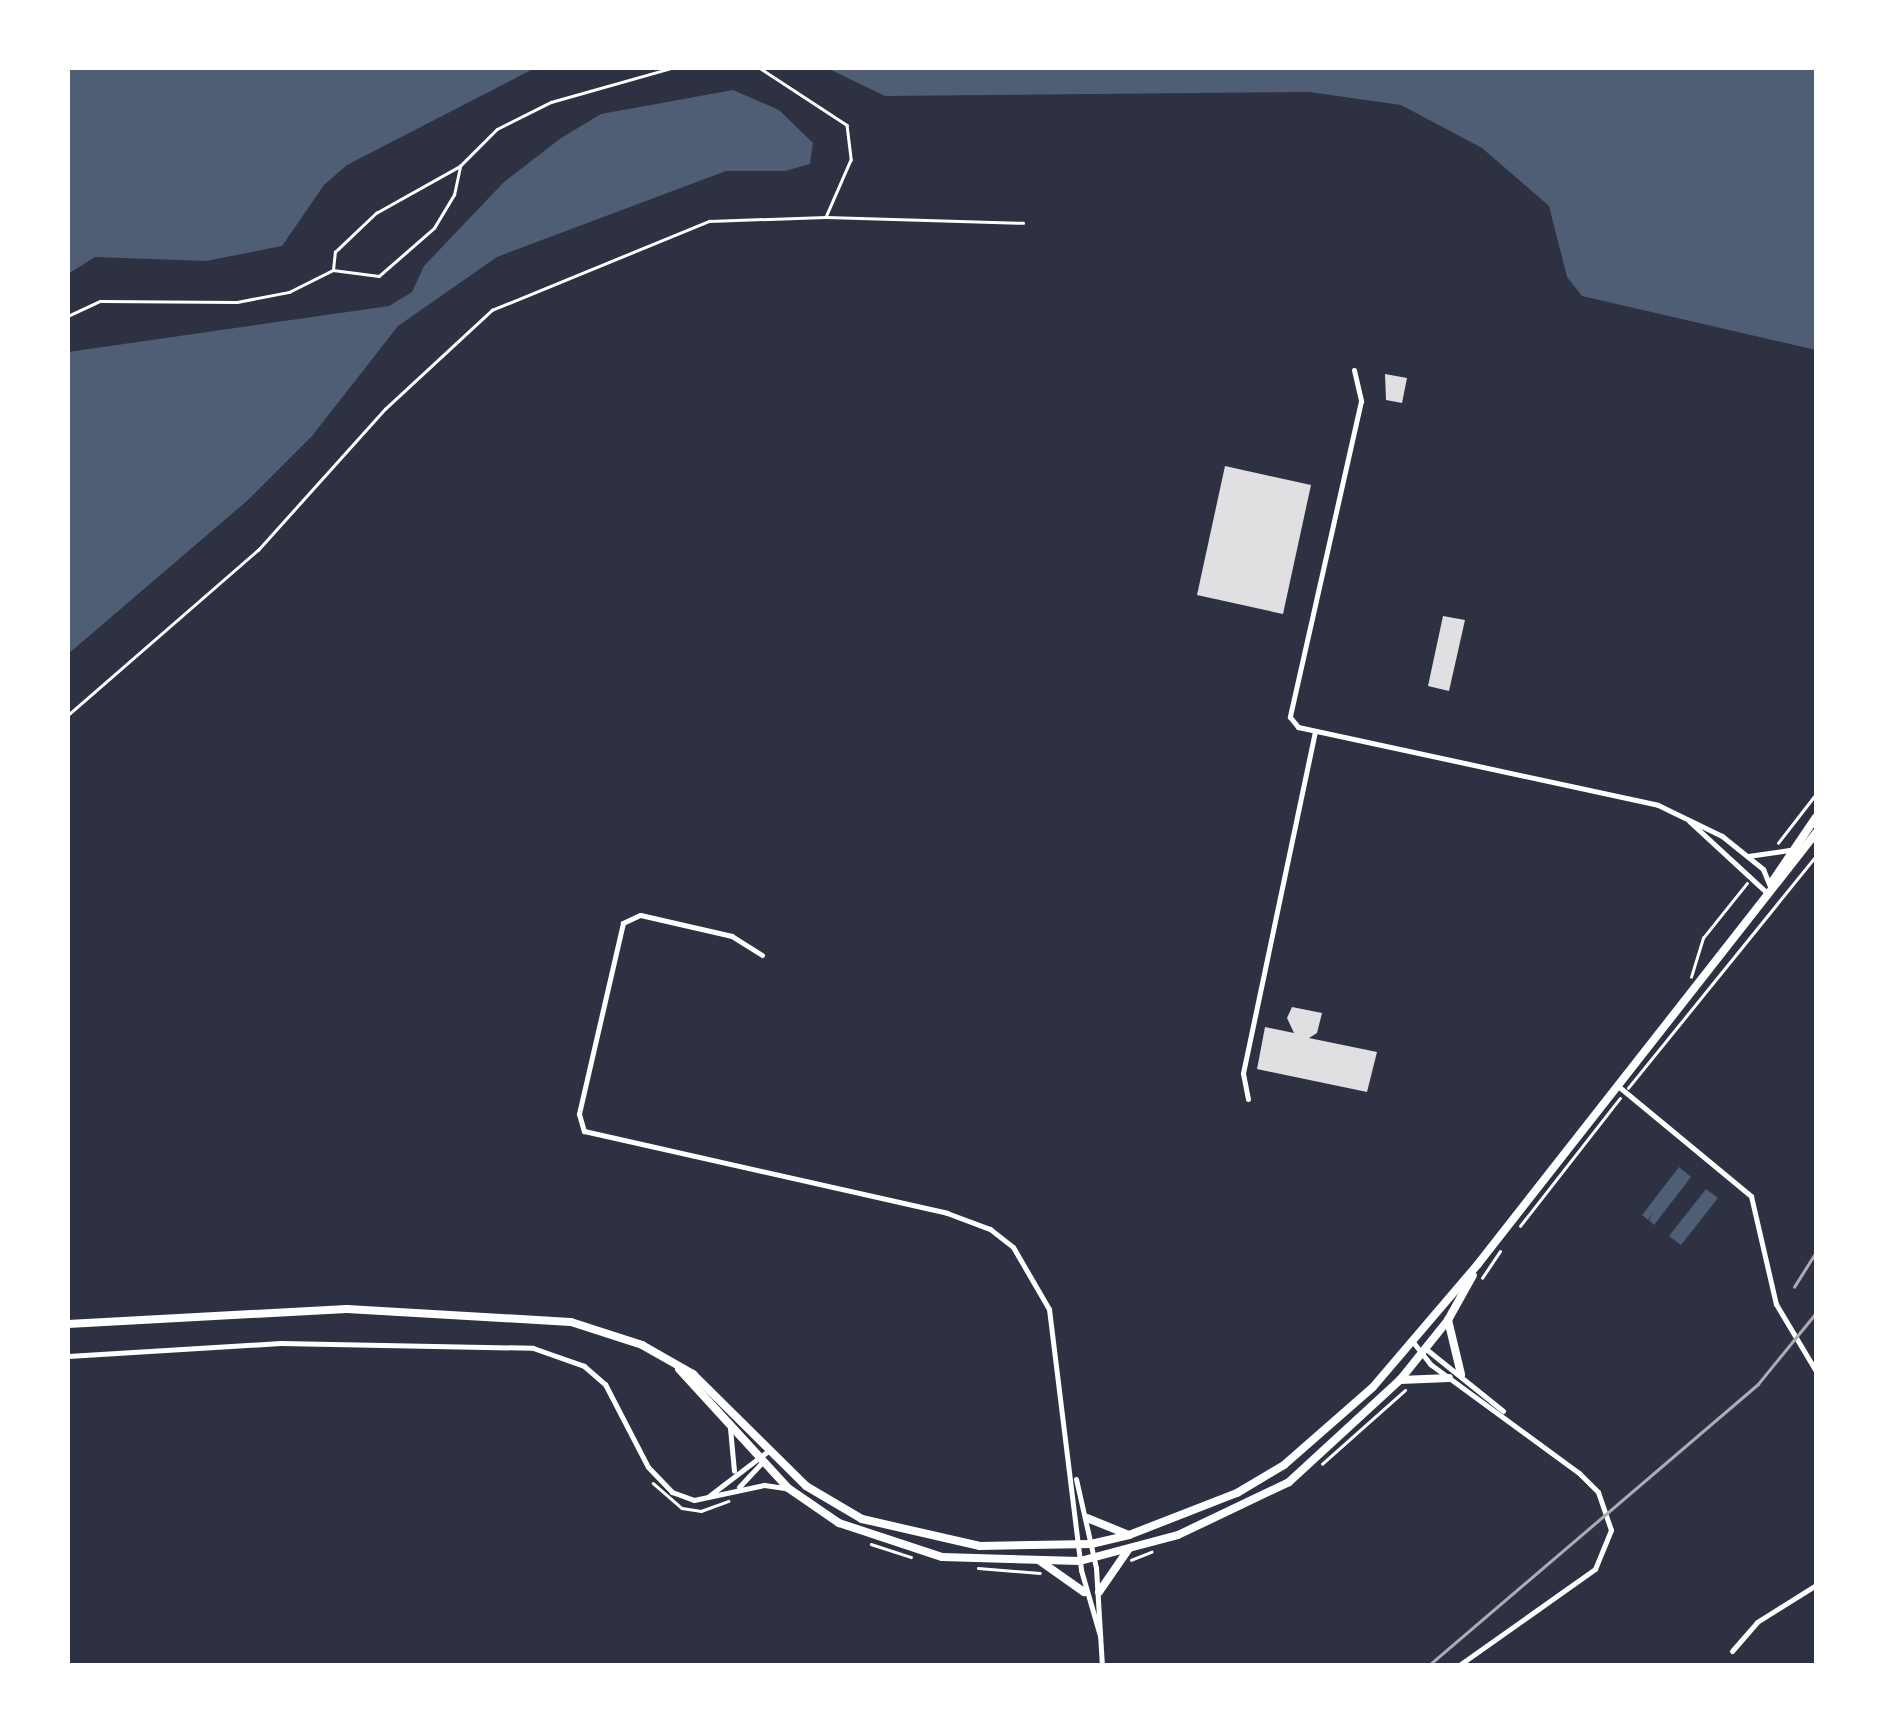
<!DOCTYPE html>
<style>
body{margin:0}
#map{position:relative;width:1884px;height:1733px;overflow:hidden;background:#2d3142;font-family:"Fira Sans Condensed",sans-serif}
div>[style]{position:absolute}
.water>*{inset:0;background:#4f5d75}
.building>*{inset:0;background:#e0e0e3}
.path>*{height:2.5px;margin:-1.25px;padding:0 1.25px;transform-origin:1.25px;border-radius:1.25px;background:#fff}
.minor>*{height:5px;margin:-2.5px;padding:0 2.5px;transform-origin:2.5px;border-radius:2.5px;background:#fff}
.secondary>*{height:8px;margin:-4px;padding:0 4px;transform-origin:4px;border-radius:4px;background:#fff}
.rail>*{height:2.5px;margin:-1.25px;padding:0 1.25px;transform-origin:1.25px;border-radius:1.25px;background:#abadb3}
span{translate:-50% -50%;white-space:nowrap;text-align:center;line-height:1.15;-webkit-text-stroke:9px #fff;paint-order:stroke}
.frame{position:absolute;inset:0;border:70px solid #fff;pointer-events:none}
</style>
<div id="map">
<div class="water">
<i style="clip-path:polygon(68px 68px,535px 68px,347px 165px,324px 185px,282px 246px,206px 261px,95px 257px,68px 274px)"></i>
<i style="clip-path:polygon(827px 68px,1816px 68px,1816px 350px,1582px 296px,1567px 277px,1549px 206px,1482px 148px,1401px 105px,1309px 92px,885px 96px)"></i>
<i style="clip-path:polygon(733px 90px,779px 110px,813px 143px,810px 164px,785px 171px,726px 171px,497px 257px,398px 326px,312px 436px,248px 500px,68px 654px,68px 352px,389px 306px,412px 292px,424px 266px,504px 182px,561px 138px,601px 114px)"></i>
<i style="clip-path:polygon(1679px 1167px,1691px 1177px,1654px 1225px,1649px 1220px,1655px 1211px,1648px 1220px,1642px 1215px)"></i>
<i style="clip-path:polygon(1706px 1189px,1718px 1198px,1681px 1245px,1669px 1236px)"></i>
</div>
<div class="building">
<i style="clip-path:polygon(1385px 374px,1407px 378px,1402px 403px,1386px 400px)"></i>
<i style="clip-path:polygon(1225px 466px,1311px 485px,1283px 614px,1197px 595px)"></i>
<i style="clip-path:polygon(1443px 616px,1465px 620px,1449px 691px,1428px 686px)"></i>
<i style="clip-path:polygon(1292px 1007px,1322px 1013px,1317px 1033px,1309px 1038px,1377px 1052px,1367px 1092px,1257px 1069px,1265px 1027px,1294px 1033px,1287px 1018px)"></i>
</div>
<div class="path">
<i style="left:760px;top:68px;width:104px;rotate:33.2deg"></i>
<i style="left:847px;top:125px;width:35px;rotate:83deg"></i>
<i style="left:851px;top:160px;width:60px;rotate:113.6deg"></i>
<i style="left:333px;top:270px;width:18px;rotate:-84deg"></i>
<i style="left:335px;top:252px;width:57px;rotate:-43.6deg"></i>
<i style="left:376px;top:213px;width:96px;rotate:-29.2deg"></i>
<i style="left:460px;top:166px;width:52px;rotate:-45deg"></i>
<i style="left:497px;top:129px;width:60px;rotate:-26.6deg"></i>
<i style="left:551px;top:102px;width:125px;rotate:-15.8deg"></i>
<i style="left:68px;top:316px;width:35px;rotate:-25deg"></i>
<i style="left:100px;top:301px;width:137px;rotate:0.4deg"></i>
<i style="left:237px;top:302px;width:53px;rotate:-10.9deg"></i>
<i style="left:289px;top:292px;width:49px;rotate:-26.6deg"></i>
<i style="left:333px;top:270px;width:46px;rotate:7.4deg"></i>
<i style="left:379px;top:276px;width:73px;rotate:-41.1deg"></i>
<i style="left:434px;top:228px;width:39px;rotate:-59deg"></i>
<i style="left:454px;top:195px;width:30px;rotate:-78deg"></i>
<i style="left:68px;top:715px;width:252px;rotate:-41deg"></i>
<i style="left:258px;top:550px;width:190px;rotate:-48deg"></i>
<i style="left:385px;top:409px;width:146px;rotate:-42.8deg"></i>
<i style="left:492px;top:310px;width:235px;rotate:-22.3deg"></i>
<i style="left:709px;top:221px;width:117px;rotate:-2deg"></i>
<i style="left:826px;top:217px;width:197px;rotate:1.7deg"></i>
<i style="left:1778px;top:843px;width:62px;rotate:-52.2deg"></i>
<i style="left:1691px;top:977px;width:41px;rotate:-72.9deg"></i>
<i style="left:1703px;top:938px;width:70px;rotate:-51.3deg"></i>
<i style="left:1628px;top:1088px;width:299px;rotate:-51deg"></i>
<i style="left:1520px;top:1226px;width:162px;rotate:-52deg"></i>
<i style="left:1482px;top:1278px;width:32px;rotate:-56deg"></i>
<i style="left:1322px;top:1464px;width:111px;rotate:-41.7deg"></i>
<i style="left:653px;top:1483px;width:38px;rotate:41deg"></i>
<i style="left:682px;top:1508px;width:19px;rotate:9deg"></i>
<i style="left:701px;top:1511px;width:29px;rotate:-20deg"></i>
<i style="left:871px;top:1544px;width:42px;rotate:18deg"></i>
<i style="left:1131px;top:1560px;width:22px;rotate:-22deg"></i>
<i style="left:978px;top:1568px;width:62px;rotate:4.6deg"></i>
</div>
<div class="minor">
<i style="left:1354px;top:370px;width:32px;rotate:77deg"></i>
<i style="left:1361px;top:401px;width:324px;rotate:102.7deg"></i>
<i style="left:1290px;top:717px;width:13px;rotate:51deg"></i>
<i style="left:1298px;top:727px;width:368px;rotate:12.2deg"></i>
<i style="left:1658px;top:805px;width:71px;rotate:25.8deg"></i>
<i style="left:1722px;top:836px;width:53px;rotate:38.8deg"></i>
<i style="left:1763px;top:869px;width:18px;rotate:68deg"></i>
<i style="left:1689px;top:821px;width:105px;rotate:42.7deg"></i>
<i style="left:1748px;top:856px;width:42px;rotate:-8.1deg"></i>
<i style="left:762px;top:955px;width:36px;rotate:-148deg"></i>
<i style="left:732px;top:936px;width:94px;rotate:-167.1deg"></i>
<i style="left:640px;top:915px;width:19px;rotate:155deg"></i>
<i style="left:623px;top:923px;width:196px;rotate:103deg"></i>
<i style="left:579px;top:1114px;width:18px;rotate:74deg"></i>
<i style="left:584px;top:1131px;width:372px;rotate:12.7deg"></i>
<i style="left:947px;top:1213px;width:46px;rotate:20.4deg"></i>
<i style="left:990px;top:1229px;width:29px;rotate:38deg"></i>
<i style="left:1013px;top:1247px;width:72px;rotate:59.9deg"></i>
<i style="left:1049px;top:1309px;width:263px;rotate:83deg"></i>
<i style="left:1081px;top:1570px;width:69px;rotate:73.9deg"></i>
<i style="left:1618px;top:1086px;width:173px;rotate:39.6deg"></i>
<i style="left:1751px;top:1196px;width:111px;rotate:77deg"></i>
<i style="left:1776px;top:1304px;width:78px;rotate:59.2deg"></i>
<i style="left:1248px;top:1099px;width:26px;rotate:-101deg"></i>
<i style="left:1243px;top:1073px;width:349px;rotate:-78.1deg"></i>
<i style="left:1413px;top:1342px;width:28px;rotate:52deg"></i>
<i style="left:1430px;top:1364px;width:185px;rotate:36.2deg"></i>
<i style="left:1579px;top:1473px;width:27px;rotate:45deg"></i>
<i style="left:1598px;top:1492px;width:40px;rotate:71.1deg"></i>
<i style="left:1611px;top:1530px;width:42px;rotate:112.3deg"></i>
<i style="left:1595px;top:1569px;width:168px;rotate:144.7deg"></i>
<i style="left:1426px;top:1349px;width:99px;rotate:38.8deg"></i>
<i style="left:68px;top:1356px;width:213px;rotate:-3.5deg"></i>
<i style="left:281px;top:1343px;width:252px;rotate:1.1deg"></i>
<i style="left:533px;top:1348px;width:54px;rotate:19.4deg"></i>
<i style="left:584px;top:1366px;width:28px;rotate:41deg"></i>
<i style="left:605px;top:1384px;width:93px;rotate:62.6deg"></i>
<i style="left:648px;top:1467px;width:35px;rotate:46deg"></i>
<i style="left:672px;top:1492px;width:23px;rotate:20deg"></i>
<i style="left:694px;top:1500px;width:72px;rotate:-12.1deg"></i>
<i style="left:764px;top:1485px;width:21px;rotate:8deg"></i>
<i style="left:730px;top:1428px;width:43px;rotate:84.7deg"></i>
<i style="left:1076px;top:1479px;width:91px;rotate:77.3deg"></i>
<i style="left:1096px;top:1568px;width:98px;rotate:86.5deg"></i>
<i style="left:739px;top:1487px;width:34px;rotate:-47deg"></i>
<i style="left:709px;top:1496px;width:74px;rotate:-37.3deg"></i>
<i style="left:1732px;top:1651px;width:38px;rotate:-49deg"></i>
<i style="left:1757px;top:1622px;width:70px;rotate:-32.1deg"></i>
</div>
<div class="secondary">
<i style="left:1772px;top:882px;width:78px;rotate:-55.9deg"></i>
<i style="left:1448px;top:1320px;width:56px;rotate:76.5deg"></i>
<i style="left:68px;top:1324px;width:279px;rotate:-3.1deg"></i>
<i style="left:347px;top:1309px;width:224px;rotate:3.3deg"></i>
<i style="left:571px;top:1322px;width:75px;rotate:17.9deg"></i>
<i style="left:642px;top:1345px;width:59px;rotate:29.6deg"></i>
<i style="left:693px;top:1374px;width:159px;rotate:44.7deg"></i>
<i style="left:806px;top:1486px;width:65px;rotate:30.5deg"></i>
<i style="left:862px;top:1519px;width:121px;rotate:12.9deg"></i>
<i style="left:980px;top:1546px;width:111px;rotate:-1deg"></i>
<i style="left:1091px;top:1544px;width:39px;rotate:-13deg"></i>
<i style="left:1129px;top:1535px;width:116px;rotate:-21.3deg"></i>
<i style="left:1237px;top:1493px;width:55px;rotate:-30.8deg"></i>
<i style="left:1284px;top:1465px;width:118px;rotate:-41.2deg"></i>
<i style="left:1373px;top:1387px;width:162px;rotate:-49.5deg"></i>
<i style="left:1478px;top:1264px;width:548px;rotate:-51.9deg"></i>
<i style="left:679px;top:1369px;width:161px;rotate:47.5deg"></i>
<i style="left:788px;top:1488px;width:62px;rotate:34.5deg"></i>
<i style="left:839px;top:1523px;width:108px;rotate:18.3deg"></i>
<i style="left:942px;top:1557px;width:138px;rotate:1.7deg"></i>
<i style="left:1080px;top:1561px;width:101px;rotate:-14.9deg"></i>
<i style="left:1178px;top:1535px;width:123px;rotate:-25.5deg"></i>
<i style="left:1289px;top:1482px;width:151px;rotate:-42.6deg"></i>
<i style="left:1400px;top:1380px;width:77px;rotate:-51.3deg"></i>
<i style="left:1448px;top:1320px;width:51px;rotate:-60.9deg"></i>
<i style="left:1400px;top:1380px;width:49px;rotate:-2.3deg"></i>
<i style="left:1087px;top:1518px;width:45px;rotate:22deg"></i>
<i style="left:1040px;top:1561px;width:54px;rotate:35.2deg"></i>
<i style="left:1099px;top:1592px;width:51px;rotate:-55.4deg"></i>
</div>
<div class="rail">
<i style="left:1794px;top:1287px;width:41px;rotate:-57.8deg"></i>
<i style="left:1428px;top:1666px;width:434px;rotate:-40.5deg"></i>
<i style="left:1758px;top:1384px;width:92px;rotate:-50.8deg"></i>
</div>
<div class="frame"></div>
</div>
